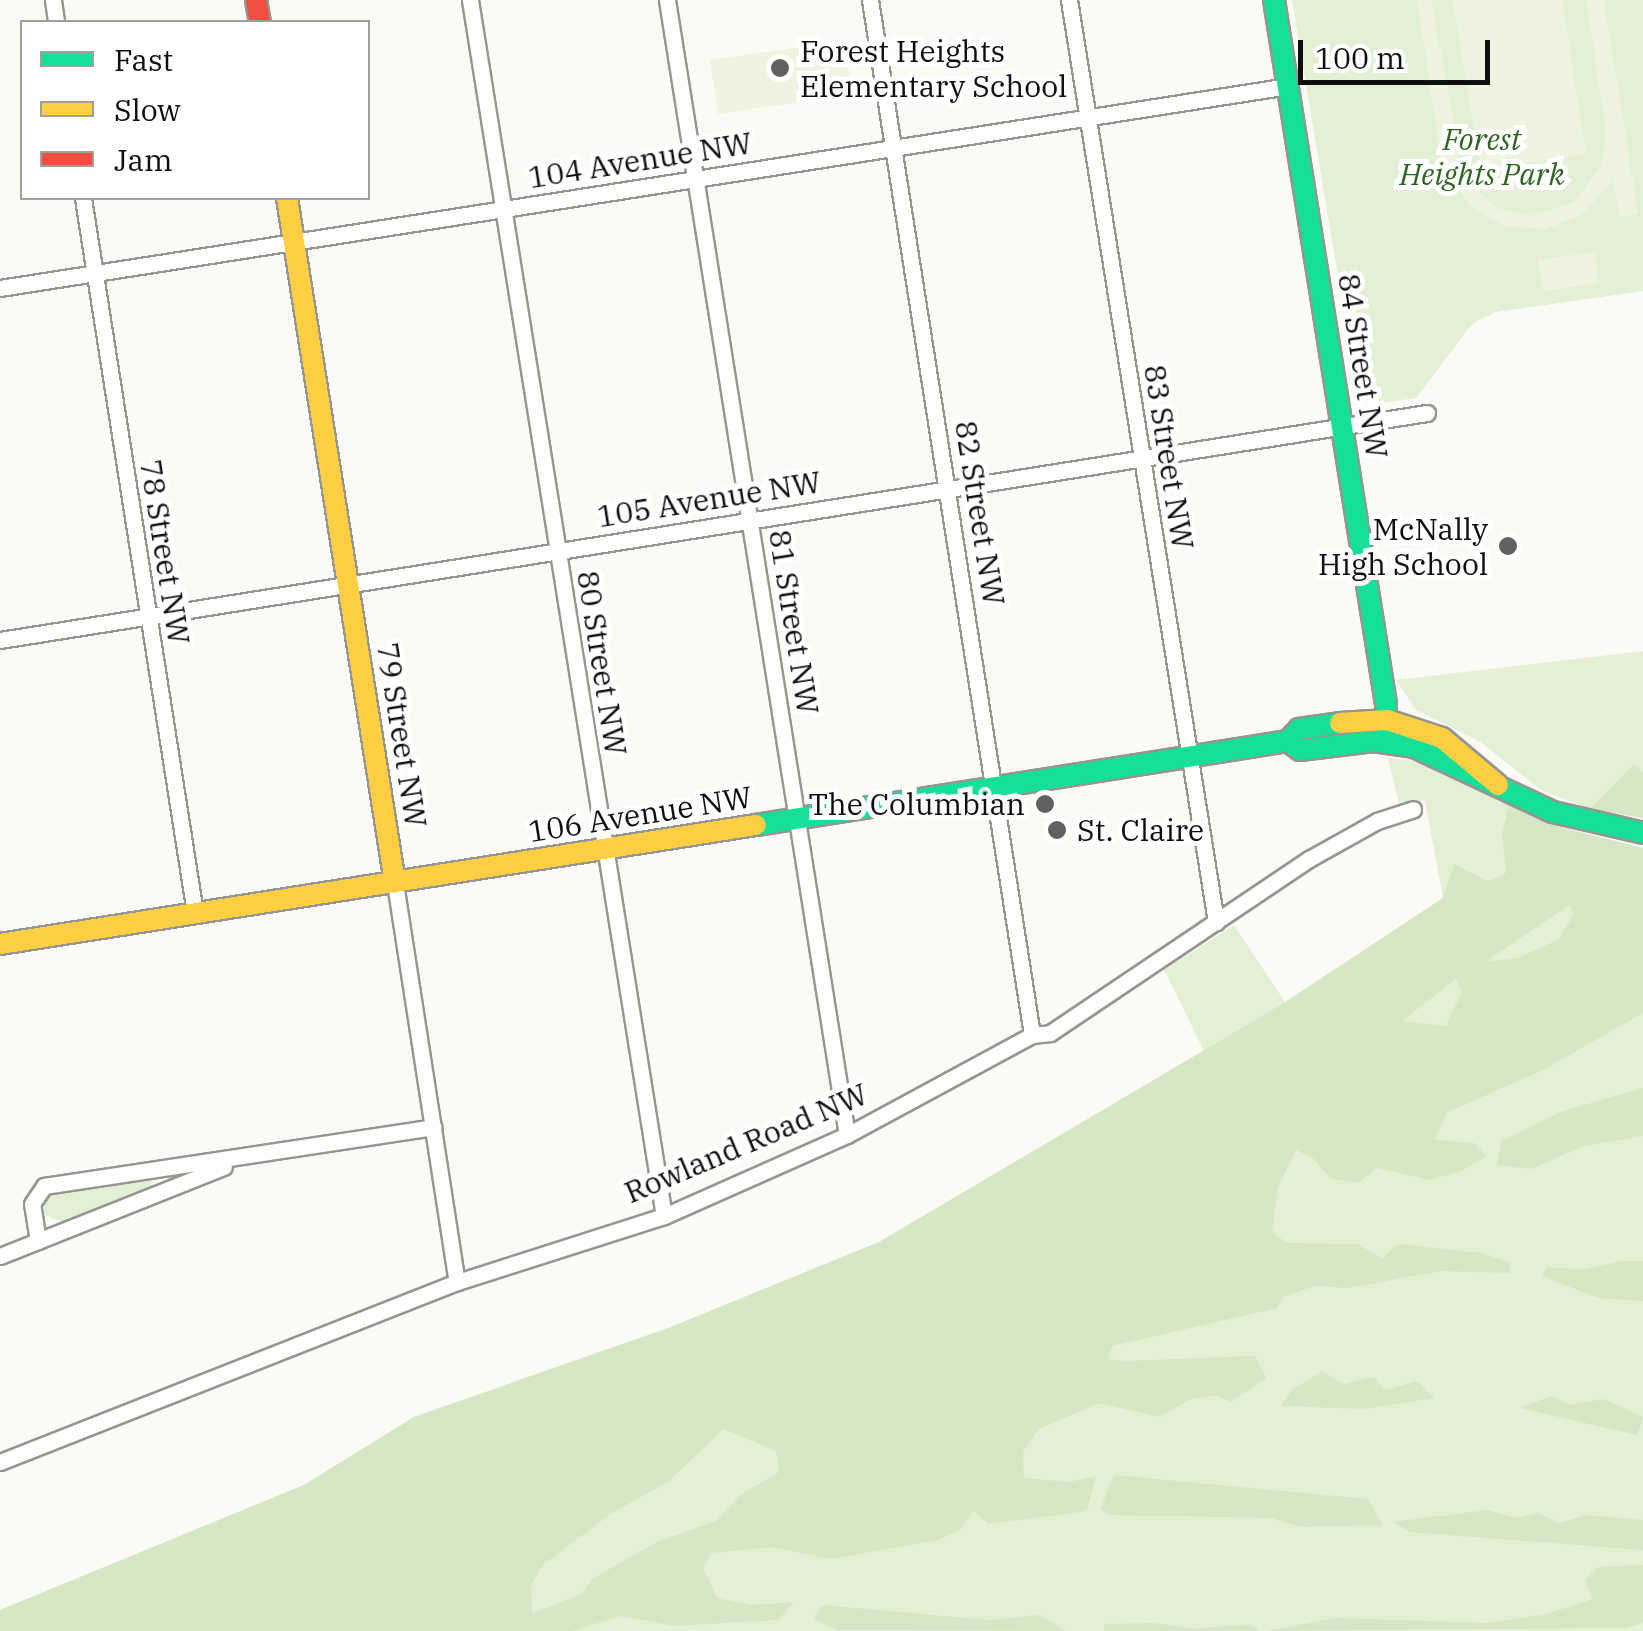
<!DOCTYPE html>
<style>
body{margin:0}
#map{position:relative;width:1643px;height:1631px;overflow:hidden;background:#fbfaf4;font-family:"IBM Plex Serif",serif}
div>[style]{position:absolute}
.green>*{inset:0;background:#e4f0d5}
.forest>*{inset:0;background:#d5e7c4}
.pitch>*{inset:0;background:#eef4df}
.roads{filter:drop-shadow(2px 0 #959592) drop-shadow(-2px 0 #959592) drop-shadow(0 2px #959592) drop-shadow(0 -2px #959592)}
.street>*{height:15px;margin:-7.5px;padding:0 7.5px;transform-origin:7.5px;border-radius:7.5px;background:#fefefd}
.fast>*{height:20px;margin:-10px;padding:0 10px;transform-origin:10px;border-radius:10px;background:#16e098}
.slow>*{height:20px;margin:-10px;padding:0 10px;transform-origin:10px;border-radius:10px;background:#ffcf43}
.jam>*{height:20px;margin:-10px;padding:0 10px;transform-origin:10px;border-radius:10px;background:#f24e42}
.dots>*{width:28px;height:28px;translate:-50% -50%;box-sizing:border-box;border:5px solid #fff;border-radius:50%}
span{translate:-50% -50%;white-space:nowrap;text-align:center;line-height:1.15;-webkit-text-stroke:10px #fff;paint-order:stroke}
.poi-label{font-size:30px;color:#0f0f0f}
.left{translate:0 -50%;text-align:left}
.right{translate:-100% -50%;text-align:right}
.park-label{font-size:30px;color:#2e6421;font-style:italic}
.street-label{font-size:30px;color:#0f0f0f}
.legend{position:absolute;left:20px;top:20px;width:350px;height:180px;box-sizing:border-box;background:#fff;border:2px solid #9f9f9f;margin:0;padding:12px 18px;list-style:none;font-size:30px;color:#0f0f0f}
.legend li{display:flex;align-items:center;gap:20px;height:50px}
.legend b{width:50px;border:2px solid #9f9f9f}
.scale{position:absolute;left:1298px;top:40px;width:192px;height:45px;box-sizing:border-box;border:5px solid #0f0f0f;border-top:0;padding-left:12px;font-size:30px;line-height:35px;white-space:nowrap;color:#0f0f0f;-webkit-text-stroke:8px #fff;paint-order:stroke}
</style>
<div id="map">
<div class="green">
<i style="clip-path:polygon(1292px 0,1643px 0,1643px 291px,1496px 312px,1473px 323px,1416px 398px,1375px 404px,1358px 397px)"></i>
<i style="clip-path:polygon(1643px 651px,1643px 818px,1590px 809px,1541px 790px,1479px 741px,1416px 710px,1396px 680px)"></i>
<i style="clip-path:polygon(1388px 758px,1430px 763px,1564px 828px,1643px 848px,1643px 1631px,0 1631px,0 1610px,304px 1485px,414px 1417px,671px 1327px,879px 1242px,1204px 1051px,1164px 970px,1234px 925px,1285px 1002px,1443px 898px,1425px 801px,1399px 804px)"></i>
<i style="clip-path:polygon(151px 1176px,152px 1187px,63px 1222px,44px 1215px,44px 1199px,52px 1191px)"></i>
</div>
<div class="forest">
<i style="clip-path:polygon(1634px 764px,1643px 773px,1643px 818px,1590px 809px)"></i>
<i style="clip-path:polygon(evenodd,1510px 802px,1564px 828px,1643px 848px,1643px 1013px,1543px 1070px,1446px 1113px,1435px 1140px,1474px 1143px,1487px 1156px,1461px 1171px,1430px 1180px,1377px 1168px,1358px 1183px,1331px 1179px,1314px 1159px,1296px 1150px,1278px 1187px,1272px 1232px,1287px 1243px,1357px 1244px,1382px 1258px,1399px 1244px,1481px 1253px,1511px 1263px,1509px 1273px,1442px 1271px,1347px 1288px,1314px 1286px,1283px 1297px,1277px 1308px,1112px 1346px,1108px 1359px,1126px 1361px,1255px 1356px,1266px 1378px,1231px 1402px,1215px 1395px,1191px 1399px,1160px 1417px,1099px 1403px,1039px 1429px,1023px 1452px,1024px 1478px,1069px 1482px,1096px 1476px,1087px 1511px,989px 1524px,973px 1511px,961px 1529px,938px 1540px,831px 1559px,772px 1547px,711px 1553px,703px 1568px,717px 1598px,751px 1605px,794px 1602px,778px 1620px,674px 1626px,621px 1616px,573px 1631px,0 1631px,0 1610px,304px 1485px,414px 1417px,671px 1327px,879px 1242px,1284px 1003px,1443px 898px,1454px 864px,1488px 881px,1506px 873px,1502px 834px,1510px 802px,1570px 905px,1573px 915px,1559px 939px,1518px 958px,1485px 962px,1570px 905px,1510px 802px,1456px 979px,1462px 991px,1446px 1026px,1402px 1021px,1456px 979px,1510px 802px,723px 1429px,776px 1451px,779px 1472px,740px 1495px,715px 1521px,657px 1542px,592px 1579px,582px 1594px,532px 1613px,531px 1584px,544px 1564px,612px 1513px,668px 1482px,723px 1429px)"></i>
<i style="clip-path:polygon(1643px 1088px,1643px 1136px,1584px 1146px,1531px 1169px,1497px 1165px,1501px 1141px,1563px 1111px)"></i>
<i style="clip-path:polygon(1623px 1261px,1643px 1261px,1643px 1301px,1598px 1298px,1542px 1276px,1547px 1267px,1582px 1270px)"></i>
<i style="clip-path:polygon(1322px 1371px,1343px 1384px,1374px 1377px,1386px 1390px,1417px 1381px,1435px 1398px,1363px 1409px,1281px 1406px,1292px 1390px)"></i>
<i style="clip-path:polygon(1551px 1396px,1570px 1405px,1604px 1399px,1643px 1417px,1637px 1435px,1520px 1408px)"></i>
<i style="clip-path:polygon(1114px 1475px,1368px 1499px,1382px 1525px,1300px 1527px,1271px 1518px,1111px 1515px,1100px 1510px)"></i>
<i style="clip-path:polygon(1488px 1510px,1517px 1518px,1538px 1513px,1559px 1523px,1587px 1515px,1643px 1520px,1643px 1550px,1409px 1532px,1392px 1522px)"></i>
<i style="clip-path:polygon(1643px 1565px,1643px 1623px,1626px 1628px,1268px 1631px,1336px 1618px,1488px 1623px,1546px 1614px,1593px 1599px,1585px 1580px,1598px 1567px)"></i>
<i style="clip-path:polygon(821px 1605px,989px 1620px,1040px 1615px,1066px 1631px,837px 1630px,814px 1619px)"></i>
<i style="clip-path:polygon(1154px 1623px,1195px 1629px,1250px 1624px,1260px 1631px,1104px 1631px,1104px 1624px)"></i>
</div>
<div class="pitch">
<i style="clip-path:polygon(1417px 0,1431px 0,1464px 177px,1497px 208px,1530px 216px,1574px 202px,1602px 165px,1606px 131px,1586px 0,1604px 0,1638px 214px,1619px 217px,1613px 181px,1581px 215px,1545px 229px,1504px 226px,1469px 205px,1441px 158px)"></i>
<i style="clip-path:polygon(1453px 0,1562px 0,1586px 154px,1481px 171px)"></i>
<i style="clip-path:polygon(844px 41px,852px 94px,718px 114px,710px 60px)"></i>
<i style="clip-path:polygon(1595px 252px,1599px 283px,1543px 291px,1538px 260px)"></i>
</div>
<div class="roads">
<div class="street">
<i style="left:53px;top:0;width:22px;rotate:82deg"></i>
<i style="left:470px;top:0;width:1231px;rotate:80.94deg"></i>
<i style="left:667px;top:0;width:1149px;rotate:80.99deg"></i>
<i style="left:870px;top:0;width:1048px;rotate:81.1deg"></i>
<i style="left:1069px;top:0;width:934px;rotate:80.94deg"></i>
<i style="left:83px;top:198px;width:724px;rotate:81.1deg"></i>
<i style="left:0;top:288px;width:1304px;rotate:-8.91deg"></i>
<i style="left:0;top:640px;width:1445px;rotate:-9.04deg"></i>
<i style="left:395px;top:883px;width:404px;rotate:81.2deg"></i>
<i style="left:38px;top:1241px;width:37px;rotate:-99deg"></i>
<i style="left:32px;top:1204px;width:22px;rotate:-56deg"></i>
<i style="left:44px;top:1186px;width:394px;rotate:-8.6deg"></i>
<i style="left:0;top:1256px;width:241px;rotate:-21.7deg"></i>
<i style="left:0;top:1462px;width:491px;rotate:-21.5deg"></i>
<i style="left:457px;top:1282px;width:217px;rotate:-17.7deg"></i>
<i style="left:664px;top:1216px;width:200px;rotate:-23.9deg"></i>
<i style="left:847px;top:1135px;width:210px;rotate:-28.4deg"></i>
<i style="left:1032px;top:1035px;width:18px;rotate:-6deg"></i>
<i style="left:1050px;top:1033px;width:312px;rotate:-33.9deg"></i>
<i style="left:1309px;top:859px;width:78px;rotate:-29.2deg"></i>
<i style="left:1377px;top:821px;width:38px;rotate:-18deg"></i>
</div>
<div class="fast">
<i style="left:1274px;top:0;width:713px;rotate:80.96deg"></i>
<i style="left:1386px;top:704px;width:38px;rotate:90deg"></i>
<i style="left:1288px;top:741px;width:15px;rotate:37deg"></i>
<i style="left:1300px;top:750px;width:74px;rotate:-7deg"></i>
<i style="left:1373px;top:741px;width:41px;rotate:8.3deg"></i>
<i style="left:1414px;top:747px;width:153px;rotate:25.1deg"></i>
<i style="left:1553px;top:812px;width:92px;rotate:13.1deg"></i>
<i style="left:756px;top:825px;width:539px;rotate:-8.97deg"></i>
<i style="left:1288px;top:741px;width:16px;rotate:-47deg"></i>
<i style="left:1299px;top:729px;width:41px;rotate:-8.3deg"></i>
</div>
<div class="slow">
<i style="left:287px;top:198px;width:693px;rotate:81.04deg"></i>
<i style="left:1340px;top:723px;width:47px;rotate:-3.7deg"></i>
<i style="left:1387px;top:720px;width:58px;rotate:18.1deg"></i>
<i style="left:1442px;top:738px;width:73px;rotate:40deg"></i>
<i style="left:0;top:944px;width:765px;rotate:-8.95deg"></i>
</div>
<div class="jam">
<i style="left:256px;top:0;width:22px;rotate:80deg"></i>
</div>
</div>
<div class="dots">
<i style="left:780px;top:68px;background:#62615f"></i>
<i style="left:1508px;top:546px;background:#62615f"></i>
<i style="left:1045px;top:804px;background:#62615f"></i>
<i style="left:1057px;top:830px;background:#62615f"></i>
</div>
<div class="poi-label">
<span class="left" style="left:800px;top:68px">Forest Heights<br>Elementary School</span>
<span class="right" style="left:1488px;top:546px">McNally<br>High School</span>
<span class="right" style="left:1025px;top:804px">The Columbian</span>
<span class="left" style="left:1077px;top:830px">St. Claire</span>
</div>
<div class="park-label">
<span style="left:1482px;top:156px">Forest<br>Heights Park</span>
</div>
<div class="street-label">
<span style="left:640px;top:160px;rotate:-9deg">104 Avenue NW</span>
<span style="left:1363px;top:366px;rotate:81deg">84 Street NW</span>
<span style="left:1169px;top:457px;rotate:81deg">83 Street NW</span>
<span style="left:709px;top:499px;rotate:-9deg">105 Avenue NW</span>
<span style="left:980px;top:513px;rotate:81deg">82 Street NW</span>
<span style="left:165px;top:552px;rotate:81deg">78 Street NW</span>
<span style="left:794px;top:622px;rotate:81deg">81 Street NW</span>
<span style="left:602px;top:663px;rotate:81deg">80 Street NW</span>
<span style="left:402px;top:735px;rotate:81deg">79 Street NW</span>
<span style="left:640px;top:814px;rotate:-9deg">106 Avenue NW</span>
<span style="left:746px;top:1143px;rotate:-23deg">Rowland Road NW</span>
</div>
<ul class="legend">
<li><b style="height:12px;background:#16e098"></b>Fast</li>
<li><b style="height:12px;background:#ffcf43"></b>Slow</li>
<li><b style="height:12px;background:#f24e42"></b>Jam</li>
</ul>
<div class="scale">100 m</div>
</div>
